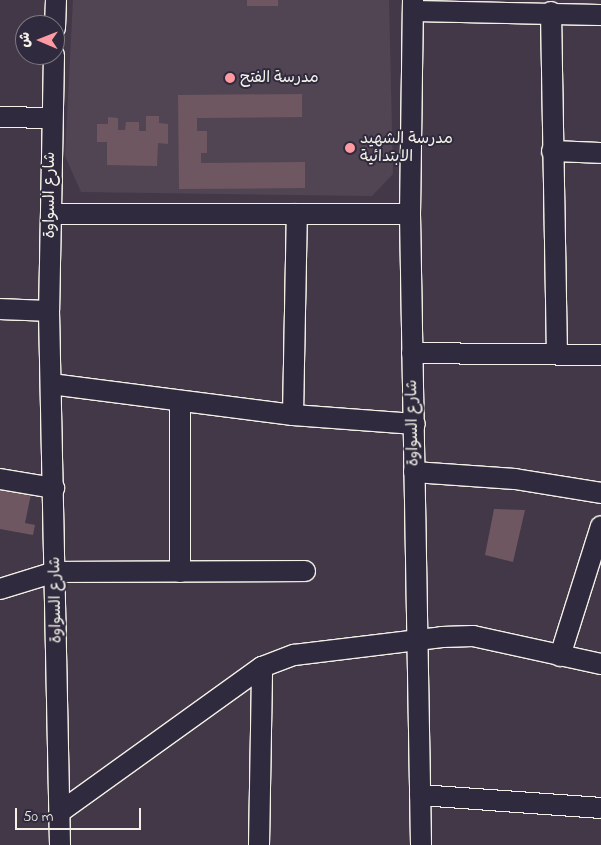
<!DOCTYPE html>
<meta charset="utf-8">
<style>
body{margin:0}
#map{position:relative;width:601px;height:845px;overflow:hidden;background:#423848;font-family:"Indie Flower","Playpen Sans Arabic",sans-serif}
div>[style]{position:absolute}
.built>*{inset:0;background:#524553}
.building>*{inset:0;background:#6e5761}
.roads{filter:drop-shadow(1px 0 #f4f1e8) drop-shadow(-1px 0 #f4f1e8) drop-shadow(0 1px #f4f1e8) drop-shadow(0 -1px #f4f1e8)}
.minor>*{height:20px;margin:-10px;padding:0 10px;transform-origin:10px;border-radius:10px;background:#2f2a3d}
.dots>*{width:14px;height:14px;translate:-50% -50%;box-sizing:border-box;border:2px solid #2f2a3d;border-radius:50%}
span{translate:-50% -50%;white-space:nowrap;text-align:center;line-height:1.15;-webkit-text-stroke:4px #2f2a3d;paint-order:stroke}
.poi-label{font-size:16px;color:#f4f1e8}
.left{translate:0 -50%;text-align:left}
.street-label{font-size:16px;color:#f4f1e8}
.north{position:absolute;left:15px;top:15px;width:50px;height:50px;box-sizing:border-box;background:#2f2a3d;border:1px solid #7e7a81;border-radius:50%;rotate:271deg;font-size:14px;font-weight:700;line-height:20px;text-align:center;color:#f4f1e8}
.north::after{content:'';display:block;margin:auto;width:18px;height:22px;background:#ff9aa2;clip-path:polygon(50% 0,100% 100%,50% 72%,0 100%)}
.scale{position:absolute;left:15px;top:808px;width:126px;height:22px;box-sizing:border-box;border:2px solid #f4f1e8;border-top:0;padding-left:6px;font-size:15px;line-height:18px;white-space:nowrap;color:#f4f1e8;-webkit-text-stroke:4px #2f2a3d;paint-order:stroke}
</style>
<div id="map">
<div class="built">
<i style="clip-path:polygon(73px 0,389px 0,393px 174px,372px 196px,81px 192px,65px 156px)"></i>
</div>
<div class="building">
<i style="clip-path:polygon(247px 0,278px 0,278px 6px,247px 6px)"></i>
<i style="clip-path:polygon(302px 94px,302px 117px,197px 118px,197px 131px,207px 131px,207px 153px,201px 153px,201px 163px,305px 162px,305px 188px,179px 189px,178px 95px)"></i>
<i style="clip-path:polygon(146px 116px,159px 116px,159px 123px,168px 124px,168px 144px,158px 143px,157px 166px,107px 165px,107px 142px,97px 142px,97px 124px,108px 124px,108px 117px,118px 118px,118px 130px,125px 130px,126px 122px,139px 122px,139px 131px,146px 131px)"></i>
<i style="clip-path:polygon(0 488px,31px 494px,25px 523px,35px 525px,33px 535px,0 529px)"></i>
<i style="clip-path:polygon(494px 509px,525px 510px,513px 562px,485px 555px)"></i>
</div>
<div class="roads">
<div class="minor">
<i style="left:413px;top:0;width:214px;rotate:90.8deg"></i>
<i style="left:410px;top:214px;width:631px;rotate:89deg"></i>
<i style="left:413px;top:11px;width:188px;rotate:1.2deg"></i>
<i style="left:551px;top:12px;width:342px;rotate:89deg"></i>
<i style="left:55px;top:28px;width:28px;rotate:-88deg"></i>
<i style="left:54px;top:55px;width:256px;rotate:91.1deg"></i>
<i style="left:49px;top:311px;width:534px;rotate:88.82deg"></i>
<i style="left:0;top:117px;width:51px;rotate:1.1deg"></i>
<i style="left:552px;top:151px;width:49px;rotate:2.3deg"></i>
<i style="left:51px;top:214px;width:359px"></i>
<i style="left:0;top:309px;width:49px;rotate:2.3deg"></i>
<i style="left:412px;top:353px;width:189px;rotate:0.6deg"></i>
<i style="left:51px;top:384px;width:244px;rotate:7.3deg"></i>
<i style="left:293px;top:415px;width:122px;rotate:4.2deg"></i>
<i style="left:293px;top:415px;width:201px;rotate:-88.9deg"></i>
<i style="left:414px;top:472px;width:101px;rotate:4deg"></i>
<i style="left:515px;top:479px;width:87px;rotate:9.2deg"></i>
<i style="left:0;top:479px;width:55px;rotate:9.5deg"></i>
<i style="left:180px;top:572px;width:171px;rotate:-90deg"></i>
<i style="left:0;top:589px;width:58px;rotate:-17.2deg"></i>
<i style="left:55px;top:572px;width:250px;rotate:-0.2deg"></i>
<i style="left:560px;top:656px;width:136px;rotate:-72.5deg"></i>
<i style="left:420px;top:795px;width:181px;rotate:4.1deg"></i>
<i style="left:60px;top:812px;width:249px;rotate:-35.7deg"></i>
<i style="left:262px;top:667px;width:34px;rotate:-21deg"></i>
<i style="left:294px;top:655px;width:149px;rotate:-6.9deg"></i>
<i style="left:442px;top:637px;width:31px;rotate:-2deg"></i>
<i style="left:473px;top:636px;width:131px;rotate:12.3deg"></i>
<i style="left:259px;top:845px;width:178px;rotate:-89deg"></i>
</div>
</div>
<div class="dots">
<i style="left:230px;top:78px;background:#ff9aa2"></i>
<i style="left:350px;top:148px;background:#ff9aa2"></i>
</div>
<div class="poi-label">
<span class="left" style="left:240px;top:78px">مدرسة الفتح</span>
<span class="left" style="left:360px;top:148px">مدرسة الشهيد<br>الابتدائية</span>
</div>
<div class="street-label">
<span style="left:50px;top:195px;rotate:-90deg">شارع السواوة</span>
<span style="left:413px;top:423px;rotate:-91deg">شارع السواوة</span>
<span style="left:56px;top:600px;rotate:-91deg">شارع السواوة</span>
</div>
<div class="north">ش</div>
<div class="scale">50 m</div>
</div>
